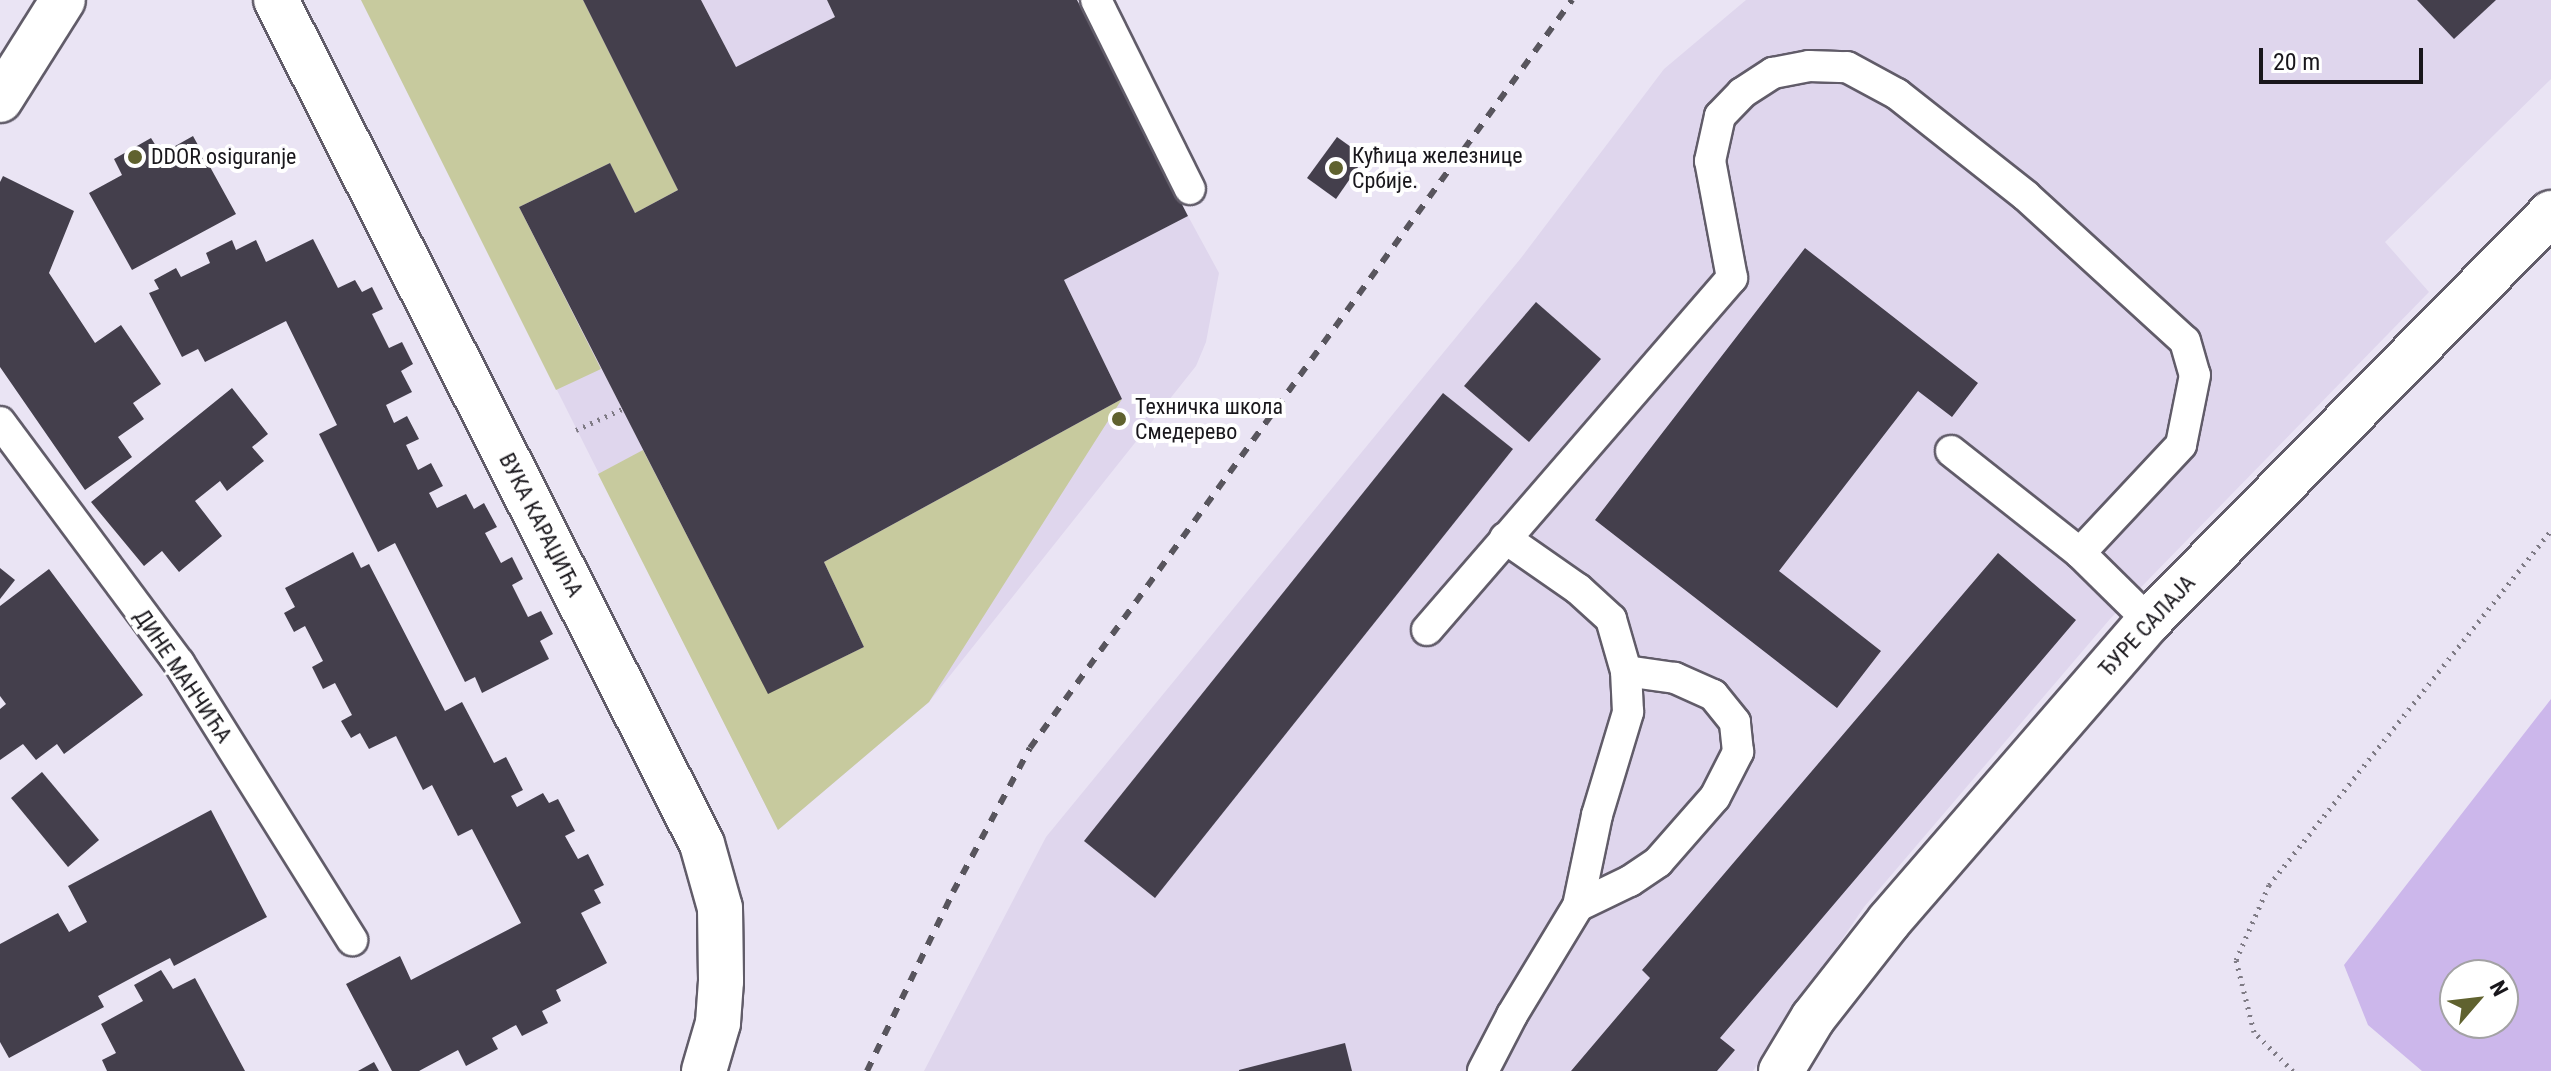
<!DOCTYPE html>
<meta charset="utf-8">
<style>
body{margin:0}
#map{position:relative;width:2551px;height:1071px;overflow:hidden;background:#eae4f4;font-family:"Roboto Condensed",sans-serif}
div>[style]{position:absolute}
.built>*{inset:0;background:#dfd6ed}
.green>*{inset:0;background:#c7ca9e}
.water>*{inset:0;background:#ccb7eb}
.building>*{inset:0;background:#443f4c}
.path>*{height:5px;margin-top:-2.5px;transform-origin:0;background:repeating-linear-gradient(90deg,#7f7b85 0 2px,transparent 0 8px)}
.roads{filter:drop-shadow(2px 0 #615c69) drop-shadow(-2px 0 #615c69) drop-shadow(0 2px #615c69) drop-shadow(0 -2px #615c69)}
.service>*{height:30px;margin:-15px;padding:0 15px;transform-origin:15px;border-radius:15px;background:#fff}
.minor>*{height:44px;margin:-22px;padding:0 22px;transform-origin:22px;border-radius:22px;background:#fff}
.rail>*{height:6px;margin-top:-3px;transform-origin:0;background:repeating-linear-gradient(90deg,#58555d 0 10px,transparent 0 20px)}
.dots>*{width:22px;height:22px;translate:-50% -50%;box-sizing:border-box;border:4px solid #fff;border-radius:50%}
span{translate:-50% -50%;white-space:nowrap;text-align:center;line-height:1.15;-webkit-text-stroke:8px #fff;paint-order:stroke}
.poi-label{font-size:22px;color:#19171c}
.left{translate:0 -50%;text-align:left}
.street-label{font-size:22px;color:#19171c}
.north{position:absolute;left:2439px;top:959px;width:80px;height:80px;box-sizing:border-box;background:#fff;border:2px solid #a3a2a4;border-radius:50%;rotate:62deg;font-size:22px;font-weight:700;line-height:32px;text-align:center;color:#19171c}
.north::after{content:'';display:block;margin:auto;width:28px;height:36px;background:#60622f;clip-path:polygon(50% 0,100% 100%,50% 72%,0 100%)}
.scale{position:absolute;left:2259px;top:48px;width:164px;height:36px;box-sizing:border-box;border:4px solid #19171c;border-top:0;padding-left:10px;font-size:24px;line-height:28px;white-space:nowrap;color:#19171c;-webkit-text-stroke:6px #fff;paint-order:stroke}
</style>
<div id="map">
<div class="built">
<i style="clip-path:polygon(361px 0,583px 0,635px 213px,610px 163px,519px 207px,768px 693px,864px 647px,824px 562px,1122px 399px,1064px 280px,1188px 216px,1219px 273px,1206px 342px,1196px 366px,929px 702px,778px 830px)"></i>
<i style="clip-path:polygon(701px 0,827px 0,835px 17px,736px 67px)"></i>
<i style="clip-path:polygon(1746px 0,2551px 0,2551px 79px,2385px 242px,2429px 292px,2110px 619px,1864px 907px,1753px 1071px,924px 1071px,1046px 837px,1521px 258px,1664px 69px)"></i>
</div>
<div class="green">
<i style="clip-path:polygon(361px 0,583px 0,678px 190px,635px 213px,610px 163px,519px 207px,601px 369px,556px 390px)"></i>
<i style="clip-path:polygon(1122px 399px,929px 702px,778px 830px,598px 474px,643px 450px,768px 693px,864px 647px,824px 562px)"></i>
</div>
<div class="water">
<i style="clip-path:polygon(evenodd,2551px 699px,2551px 1071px,2422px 1071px,2368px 1025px,2344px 965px,2551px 699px,2455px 975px,2503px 975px,2503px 1023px,2455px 1023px,2455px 975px)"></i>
</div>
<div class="building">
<i style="clip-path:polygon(583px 0,701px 0,736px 67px,835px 17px,827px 0,1077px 0,1188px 216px,1064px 280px,1122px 399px,824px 562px,864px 647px,768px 694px,519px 207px,610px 163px,635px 213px,678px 190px)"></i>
<i style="clip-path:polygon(2417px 0,2496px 0,2454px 39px)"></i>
<i style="clip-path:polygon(193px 136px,236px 214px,132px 270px,89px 193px,122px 175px,114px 159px,151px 138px,161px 154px)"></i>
<i style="clip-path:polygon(1337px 137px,1365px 157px,1336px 199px,1307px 178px)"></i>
<i style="clip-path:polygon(3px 176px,74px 211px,49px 273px,95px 343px,121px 325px,161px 384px,133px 403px,144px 419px,118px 437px,132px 457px,85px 490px,0 367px,0 182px)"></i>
<i style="clip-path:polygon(313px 239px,338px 288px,355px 280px,362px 292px,372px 287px,383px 309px,372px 314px,389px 348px,402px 342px,413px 364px,401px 371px,412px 392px,386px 405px,394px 423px,407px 416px,419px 439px,406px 445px,418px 470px,431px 463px,443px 486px,429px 493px,437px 508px,466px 494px,474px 509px,484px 503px,497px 527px,485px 533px,501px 563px,512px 557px,523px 579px,512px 585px,528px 617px,541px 611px,553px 634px,540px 641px,549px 659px,482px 693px,475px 677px,465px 682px,395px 543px,378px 552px,319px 434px,337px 425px,286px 321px,205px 362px,198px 349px,182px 357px,149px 293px,159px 289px,154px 280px,176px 268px,181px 277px,210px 263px,206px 253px,232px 240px,236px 250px,256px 240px,266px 262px)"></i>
<i style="clip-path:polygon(1805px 248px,1978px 383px,1952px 417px,1918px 391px,1779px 571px,1881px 651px,1837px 708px,1595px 520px)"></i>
<i style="clip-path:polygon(1536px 302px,1601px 359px,1529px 442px,1464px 386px)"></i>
<i style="clip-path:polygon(232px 388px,268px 434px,252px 447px,264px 461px,227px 491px,220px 481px,195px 501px,222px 536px,179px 572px,162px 551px,144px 566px,91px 502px)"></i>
<i style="clip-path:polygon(1443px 393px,1513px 449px,1155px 898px,1084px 841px)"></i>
<i style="clip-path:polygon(353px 552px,361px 568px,369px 564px,445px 711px,462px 702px,494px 763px,506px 757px,523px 790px,511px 796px,517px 807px,543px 793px,549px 803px,558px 799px,575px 831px,565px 836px,578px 859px,588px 854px,604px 885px,594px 890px,601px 903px,581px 913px,607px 963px,556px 990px,561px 1001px,542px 1011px,548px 1023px,522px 1036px,516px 1025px,492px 1038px,498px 1049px,466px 1066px,458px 1050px,419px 1071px,392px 1071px,346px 984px,400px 956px,411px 980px,521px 923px,472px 829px,458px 836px,432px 785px,423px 790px,396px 736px,369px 749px,360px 733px,351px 738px,341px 721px,352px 715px,335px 683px,323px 689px,312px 667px,323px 661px,305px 626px,294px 632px,284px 613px,295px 607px,285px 588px)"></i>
<i style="clip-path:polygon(1998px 553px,2076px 620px,1720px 1038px,1735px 1050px,1717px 1071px,1571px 1071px,1650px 978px,1642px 970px)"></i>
<i style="clip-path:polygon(0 568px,15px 580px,0 599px)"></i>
<i style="clip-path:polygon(49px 569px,143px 695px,64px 754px,57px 744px,36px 760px,23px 744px,0 760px,0 709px,6px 704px,0 696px,0 606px)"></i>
<i style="clip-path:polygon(42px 772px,99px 840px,68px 867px,11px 798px)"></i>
<i style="clip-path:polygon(211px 810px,267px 917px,174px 966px,170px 958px,139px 974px,98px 996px,104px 1007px,9px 1058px,0 1042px,0 944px,58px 913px,69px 932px,87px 922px,68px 886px)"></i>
<i style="clip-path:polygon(161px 970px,173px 989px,195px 978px,245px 1071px,107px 1071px,102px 1060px,116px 1053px,101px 1024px,143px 1001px,134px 985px)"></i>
<i style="clip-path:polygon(1345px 1043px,1352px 1071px,1239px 1071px,1239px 1070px)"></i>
<i style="clip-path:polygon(374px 1062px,379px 1071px,358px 1071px)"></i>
</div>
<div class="path">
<i style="left:576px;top:430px;width:51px;rotate:-24.5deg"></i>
<i style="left:2293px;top:1071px;width:55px;rotate:-135deg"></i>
<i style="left:2254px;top:1032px;width:74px;rotate:-104deg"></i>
<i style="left:2236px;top:960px;width:82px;rotate:-66.3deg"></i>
<i style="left:2269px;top:885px;width:453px;rotate:-51.5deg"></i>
</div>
<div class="roads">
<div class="service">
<i style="left:1096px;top:0;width:211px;rotate:63.6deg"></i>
<i style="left:0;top:422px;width:300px;rotate:53.4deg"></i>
<i style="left:179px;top:663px;width:327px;rotate:58deg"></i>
<i style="left:1951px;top:451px;width:164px;rotate:38.3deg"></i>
<i style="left:2080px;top:553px;width:97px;rotate:44.6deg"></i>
<i style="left:1427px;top:630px;width:466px;rotate:-49.1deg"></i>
<i style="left:1732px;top:278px;width:119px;rotate:-100.6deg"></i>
<i style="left:1710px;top:161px;width:46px;rotate:-77.5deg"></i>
<i style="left:1720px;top:116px;width:32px;rotate:-46deg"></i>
<i style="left:1742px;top:93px;width:37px;rotate:-33deg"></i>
<i style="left:1773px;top:73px;width:37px;rotate:-11deg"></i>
<i style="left:1809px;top:66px;width:38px;rotate:2deg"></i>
<i style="left:1847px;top:67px;width:57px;rotate:28.4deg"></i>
<i style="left:1897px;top:94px;width:164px;rotate:38.3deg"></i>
<i style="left:2026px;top:196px;width:215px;rotate:42.4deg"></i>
<i style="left:2185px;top:341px;width:35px;rotate:74deg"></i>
<i style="left:2195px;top:375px;width:71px;rotate:101.3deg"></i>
<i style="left:2181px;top:445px;width:148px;rotate:133.1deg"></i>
<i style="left:1578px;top:906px;width:93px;rotate:-78.2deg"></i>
<i style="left:1597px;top:815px;width:108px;rotate:-73.2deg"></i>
<i style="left:1628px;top:712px;width:41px;rotate:-92.8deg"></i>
<i style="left:1483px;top:1071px;width:63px;rotate:-62.6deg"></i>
<i style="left:1512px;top:1015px;width:127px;rotate:-58.8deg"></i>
<i style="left:1578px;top:906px;width:58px;rotate:-25.7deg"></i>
<i style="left:1630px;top:881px;width:34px;rotate:-34deg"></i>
<i style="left:1658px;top:862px;width:86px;rotate:-48.8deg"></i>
<i style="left:1715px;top:797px;width:51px;rotate:-62.9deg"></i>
<i style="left:1738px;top:752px;width:30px;rotate:-96deg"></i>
<i style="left:1735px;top:722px;width:35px;rotate:-129deg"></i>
<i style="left:1713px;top:695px;width:42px;rotate:-155.9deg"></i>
<i style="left:1675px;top:678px;width:49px;rotate:-171.9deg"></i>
<i style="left:1626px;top:671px;width:54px;rotate:-106.1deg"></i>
<i style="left:1611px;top:619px;width:45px;rotate:-137.7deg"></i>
<i style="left:1578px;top:589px;width:89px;rotate:-145.1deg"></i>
</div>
<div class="minor">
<i style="left:276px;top:0;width:945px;rotate:63.22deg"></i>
<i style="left:702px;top:844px;width:66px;rotate:74.3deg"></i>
<i style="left:720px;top:908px;width:73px;rotate:89.2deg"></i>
<i style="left:721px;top:981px;width:42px;rotate:94.1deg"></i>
<i style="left:718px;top:1023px;width:50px;rotate:106.3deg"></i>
<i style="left:0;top:100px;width:118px;rotate:-57.8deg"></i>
<i style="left:1781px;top:1071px;width:62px;rotate:-58.9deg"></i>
<i style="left:1813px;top:1018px;width:123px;rotate:-51.9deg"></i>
<i style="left:1889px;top:921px;width:397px;rotate:-49.1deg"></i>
<i style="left:2149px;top:621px;width:573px;rotate:-45.42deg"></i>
</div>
</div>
<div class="rail">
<i style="left:867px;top:1071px;width:199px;rotate:-64.3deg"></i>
<i style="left:953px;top:892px;width:163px;rotate:-61.9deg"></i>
<i style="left:1030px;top:748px;width:924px;rotate:-54.07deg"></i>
</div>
<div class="dots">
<i style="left:135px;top:157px;background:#60622f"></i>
<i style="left:1336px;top:168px;background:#60622f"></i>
<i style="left:1119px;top:419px;background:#60622f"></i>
</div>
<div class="poi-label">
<span class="left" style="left:1352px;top:168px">Кућица железнице<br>Србије.</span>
<span class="left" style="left:151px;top:157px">DDOR osiguranje</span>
<span class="left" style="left:1135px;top:419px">Техничка школа<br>Смедерево</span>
</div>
<div class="street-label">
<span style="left:541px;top:525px;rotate:63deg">ВУКА КАРАЏИЋА</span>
<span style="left:2147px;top:626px;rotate:-47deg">ЂУРЕ САЛАЈА</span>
<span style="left:183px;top:676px;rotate:56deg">ДИНЕ МАНЧИЋА</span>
</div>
<div class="north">N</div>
<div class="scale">20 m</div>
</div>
